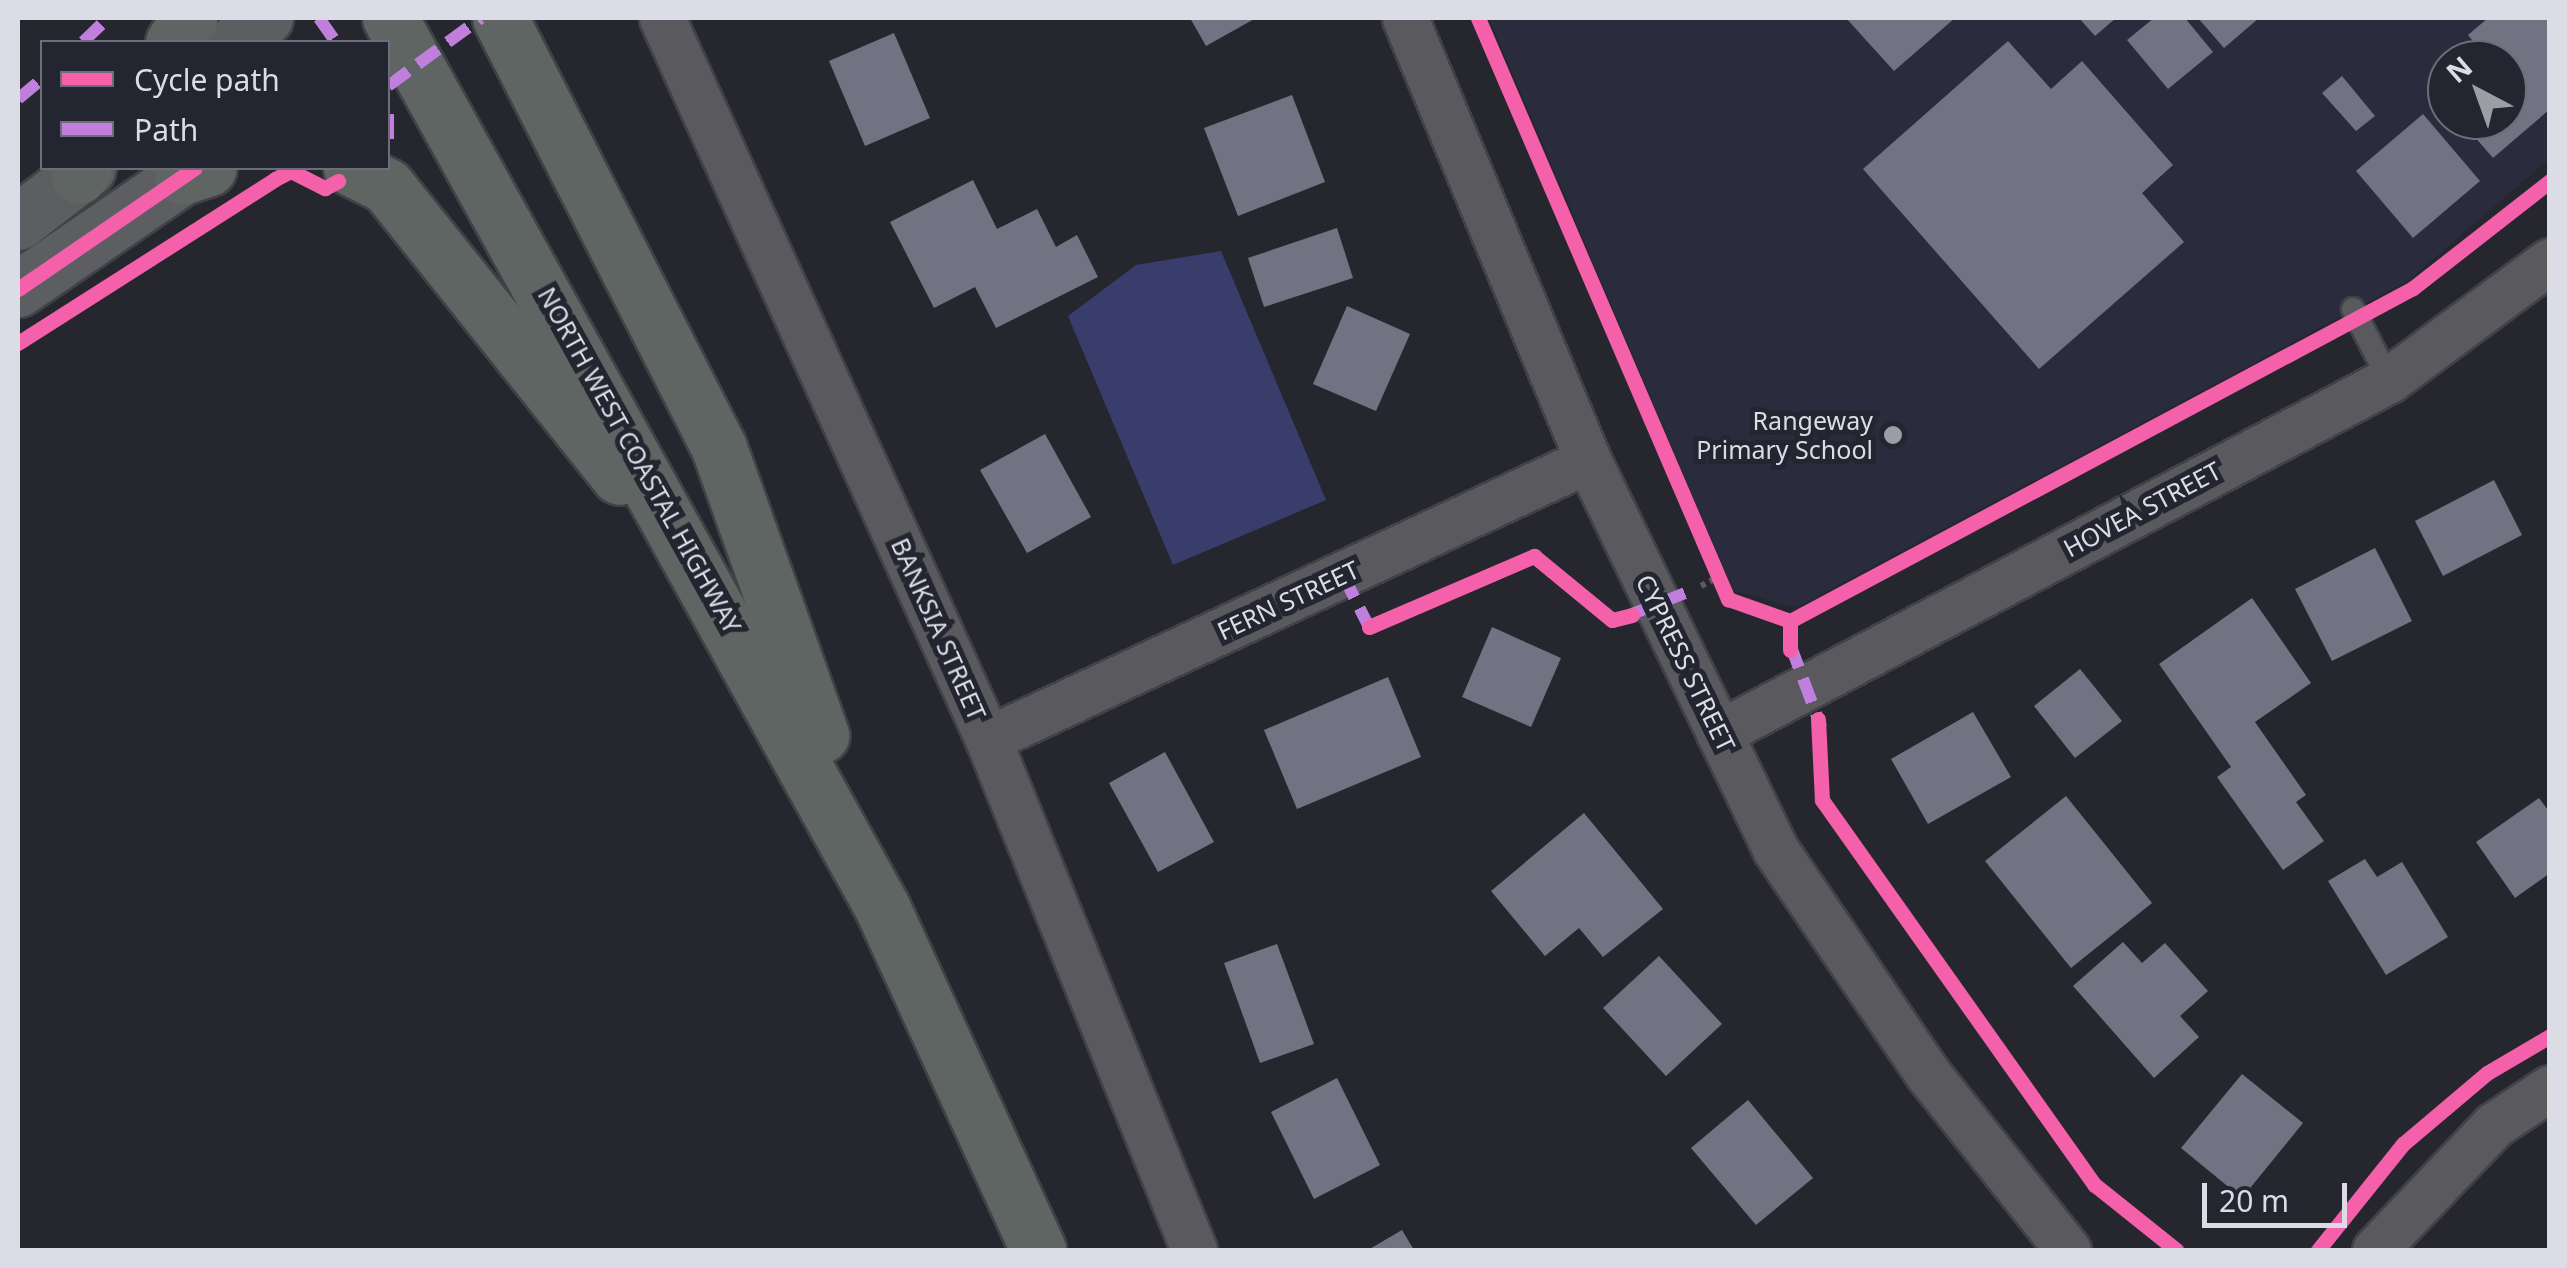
<!DOCTYPE html>
<style>
body{margin:0}
#map{position:relative;width:2567px;height:1268px;overflow:hidden;background:#26272e;font-family:"Noto Sans",sans-serif}
div>[style]{position:absolute}
.built>*{inset:0;background:#2a2c3e}
.water>*{inset:0;background:#393d6c}
.building>*{inset:0;background:#717382}
.path>*{height:6px;margin-top:-3px;transform-origin:0;background:repeating-linear-gradient(90deg,#5b5c61 0 5px,transparent 0 10px)}
.roads{filter:drop-shadow(2px 0 #414247) drop-shadow(-2px 0 #414247) drop-shadow(0 2px #414247) drop-shadow(0 -2px #414247)}
.lane>*{height:22px;margin:-11px;padding:0 11px;transform-origin:11px;border-radius:11px;background:#59595e}
.street>*{height:45px;margin:-22.5px;padding:0 22.5px;transform-origin:22.5px;border-radius:22.5px;background:#59595e}
.secondary>*{height:55px;margin:-27.5px;padding:0 27.5px;transform-origin:27.5px;border-radius:27.5px;background:#5c5e61}
.highway>*{height:55px;margin:-27.5px;padding:0 27.5px;transform-origin:27.5px;border-radius:27.5px;background:#5f6562}
.quiet>*{height:12px;margin-top:-6px;transform-origin:0;background:repeating-linear-gradient(90deg,#c07fdc 0 25px,transparent 0 37px)}
.cycleway>*{height:15px;margin:-7.5px;padding:0 7.5px;transform-origin:7.5px;border-radius:7.5px;background:#f560ab}
.dots>*{width:28px;height:28px;translate:-50% -50%;box-sizing:border-box;border:5px solid #232531;border-radius:50%}
span{translate:-50% -50%;white-space:nowrap;text-align:center;line-height:1.15;-webkit-text-stroke:10px #232531;paint-order:stroke}
.poi-label{font-size:25px;color:#dbdce5}
.right{translate:-100% -50%;text-align:right}
.street-label{font-size:25px;color:#dbdce5}
.frame{position:absolute;inset:0;border:20px solid #dbdce5;pointer-events:none}
.legend{position:absolute;left:40px;top:40px;width:350px;height:130px;box-sizing:border-box;background:#232531;border:2px solid #6d6e79;margin:0;padding:12px 18px;list-style:none;font-size:30px;color:#dbdce5}
.legend li{display:flex;align-items:center;gap:20px;height:50px}
.legend b{width:50px;border:2px solid #6d6e79}
.north{position:absolute;left:2427px;top:40px;width:100px;height:100px;box-sizing:border-box;background:#232531;border:2px solid #6d6e79;border-radius:50%;rotate:319deg;font-size:28px;font-weight:700;line-height:40px;text-align:center;color:#dbdce5}
.north::after{content:'';display:block;margin:auto;width:35px;height:45px;background:#9c9da5;clip-path:polygon(50% 0,100% 100%,50% 72%,0 100%)}
.scale{position:absolute;left:2202px;top:1183px;width:145px;height:45px;box-sizing:border-box;border:5px solid #dbdce5;border-top:0;padding-left:12px;font-size:30px;line-height:35px;white-space:nowrap;color:#dbdce5;-webkit-text-stroke:8px #232531;paint-order:stroke}
</style>
<div id="map">
<div class="built">
<i style="clip-path:polygon(evenodd,1489px 18px,2549px 18px,2549px 159px,2409px 280px,1795px 608px,1733px 590px,1489px 18px,2447px 60px,2507px 60px,2507px 120px,2447px 120px,2447px 60px)"></i>
</div>
<div class="water">
<i style="clip-path:polygon(1221px 251px,1326px 500px,1173px 565px,1068px 316px,1136px 265px)"></i>
</div>
<div class="building">
<i style="clip-path:polygon(1190px 18px,1256px 18px,1206px 46px)"></i>
<i style="clip-path:polygon(1846px 18px,1955px 18px,1894px 71px)"></i>
<i style="clip-path:polygon(2079px 18px,2116px 18px,2095px 36px)"></i>
<i style="clip-path:polygon(2154px 18px,2185px 18px,2213px 52px,2168px 89px,2127px 40px)"></i>
<i style="clip-path:polygon(2198px 18px,2259px 18px,2224px 48px)"></i>
<i style="clip-path:polygon(2488px 18px,2550px 18px,2550px 109px,2493px 158px,2460px 120px,2507px 120px,2507px 60px,2468px 60px,2480px 50px,2468px 35px)"></i>
<i style="clip-path:polygon(894px 33px,930px 118px,865px 146px,829px 61px)"></i>
<i style="clip-path:polygon(2008px 41px,2051px 89px,2082px 61px,2173px 165px,2142px 193px,2184px 242px,2039px 369px,1863px 169px)"></i>
<i style="clip-path:polygon(2342px 76px,2375px 116px,2356px 131px,2322px 93px)"></i>
<i style="clip-path:polygon(1292px 95px,1325px 182px,1238px 216px,1204px 128px)"></i>
<i style="clip-path:polygon(2423px 114px,2480px 181px,2413px 238px,2356px 171px)"></i>
<i style="clip-path:polygon(973px 180px,997px 229px,1037px 209px,1056px 247px,1077px 235px,1098px 277px,996px 328px,975px 287px,934px 308px,890px 222px)"></i>
<i style="clip-path:polygon(1337px 228px,1353px 278px,1264px 307px,1248px 258px)"></i>
<i style="clip-path:polygon(1347px 306px,1410px 334px,1376px 411px,1313px 384px)"></i>
<i style="clip-path:polygon(1045px 434px,1091px 517px,1027px 553px,980px 470px)"></i>
<i style="clip-path:polygon(2494px 480px,2522px 535px,2443px 576px,2415px 521px)"></i>
<i style="clip-path:polygon(2375px 548px,2412px 621px,2332px 661px,2295px 589px)"></i>
<i style="clip-path:polygon(2252px 598px,2311px 683px,2255px 722px,2306px 795px,2296px 802px,2324px 841px,2283px 870px,2217px 777px,2231px 767px,2159px 664px)"></i>
<i style="clip-path:polygon(1492px 627px,1561px 658px,1531px 727px,1462px 697px)"></i>
<i style="clip-path:polygon(2080px 669px,2122px 721px,2075px 758px,2034px 706px)"></i>
<i style="clip-path:polygon(1388px 677px,1421px 757px,1297px 809px,1264px 730px)"></i>
<i style="clip-path:polygon(1973px 712px,2011px 777px,1928px 824px,1891px 759px)"></i>
<i style="clip-path:polygon(1165px 752px,1214px 842px,1158px 872px,1109px 783px)"></i>
<i style="clip-path:polygon(2066px 796px,2152px 903px,2071px 968px,1985px 861px)"></i>
<i style="clip-path:polygon(2539px 798px,2550px 813px,2550px 873px,2515px 898px,2476px 842px)"></i>
<i style="clip-path:polygon(1584px 813px,1663px 909px,1603px 957px,1579px 928px,1545px 956px,1491px 891px)"></i>
<i style="clip-path:polygon(2365px 859px,2377px 877px,2402px 862px,2448px 937px,2386px 975px,2328px 881px)"></i>
<i style="clip-path:polygon(2123px 942px,2142px 963px,2165px 943px,2208px 991px,2180px 1016px,2199px 1037px,2154px 1078px,2073px 986px)"></i>
<i style="clip-path:polygon(1277px 944px,1314px 1044px,1260px 1063px,1224px 963px)"></i>
<i style="clip-path:polygon(1659px 956px,1722px 1024px,1666px 1076px,1603px 1008px)"></i>
<i style="clip-path:polygon(2242px 1074px,2303px 1123px,2242px 1198px,2181px 1148px)"></i>
<i style="clip-path:polygon(1337px 1078px,1380px 1165px,1314px 1199px,1271px 1112px)"></i>
<i style="clip-path:polygon(1748px 1100px,1813px 1178px,1756px 1225px,1691px 1148px)"></i>
<i style="clip-path:polygon(1402px 1230px,1414px 1250px,1368px 1250px)"></i>
</div>
<div class="path">
<i style="left:1701px;top:586px;width:19px;rotate:-28deg"></i>
</div>
<div class="roads">
<div class="lane">
<i style="left:2353px;top:309px;width:80px;rotate:63.1deg"></i>
</div>
<div class="street">
<i style="left:662px;top:18px;width:791px;rotate:65.67deg"></i>
<i style="left:988px;top:739px;width:551px;rotate:68.04deg"></i>
<i style="left:1405px;top:18px;width:478px;rotate:67.5deg"></i>
<i style="left:1588px;top:460px;width:432px;rotate:64.3deg"></i>
<i style="left:1775px;top:849px;width:272px;rotate:55.8deg"></i>
<i style="left:1928px;top:1074px;width:225px;rotate:51.5deg"></i>
<i style="left:1719px;top:733px;width:757px;rotate:-27.78deg"></i>
<i style="left:2389px;top:380px;width:200px;rotate:-36.5deg"></i>
<i style="left:988px;top:739px;width:662px;rotate:-24.94deg"></i>
<i style="left:2375px;top:1250px;width:173px;rotate:-46.4deg"></i>
<i style="left:2494px;top:1125px;width:67px;rotate:-33.5deg"></i>
</div>
<div class="secondary">
<i style="left:236px;top:42px;width:38px;rotate:-40deg"></i>
<i style="left:18px;top:222px;width:88px;rotate:-37.6deg"></i>
<i style="left:18px;top:289px;width:214px;rotate:-34.4deg"></i>
</div>
<div class="highway">
<i style="left:390px;top:18px;width:1016px;rotate:61.04deg"></i>
<i style="left:882px;top:907px;width:377px;rotate:65.5deg"></i>
<i style="left:500px;top:18px;width:483px;rotate:63deg"></i>
<i style="left:719px;top:448px;width:305px;rotate:70.4deg"></i>
<i style="left:173px;top:42px;width:29px;rotate:-55deg"></i>
<i style="left:351px;top:168px;width:40px;rotate:26.6deg"></i>
<i style="left:387px;top:186px;width:372px;rotate:51.4deg"></i>
<i style="left:79px;top:176px;width:9px;rotate:-58deg"></i>
<i style="left:182px;top:177px;width:28px;rotate:-18deg"></i>
</div>
</div>
<div class="quiet">
<i style="left:319px;top:18px;width:29px;rotate:55deg"></i>
<i style="left:83px;top:42px;width:35px;rotate:-44deg"></i>
<i style="left:388px;top:86px;width:115px;rotate:-36.2deg"></i>
<i style="left:18px;top:99px;width:31px;rotate:-40deg"></i>
<i style="left:388px;top:114px;width:28px;rotate:90deg"></i>
<i style="left:1343px;top:575px;width:58px;rotate:63.4deg"></i>
<i style="left:1369px;top:627px;width:7px;rotate:-27deg"></i>
<i style="left:1627px;top:616px;width:68px;rotate:-21.6deg"></i>
<i style="left:1790px;top:644px;width:89px;rotate:69.5deg"></i>
</div>
<div class="cycleway">
<i style="left:1478px;top:18px;width:633px;rotate:66.72deg"></i>
<i style="left:1728px;top:599px;width:66px;rotate:19.5deg"></i>
<i style="left:1790px;top:621px;width:29px;rotate:90deg"></i>
<i style="left:18px;top:289px;width:214px;rotate:-34.4deg"></i>
<i style="left:18px;top:343px;width:305px;rotate:-32.5deg"></i>
<i style="left:275px;top:179px;width:18px;rotate:-27deg"></i>
<i style="left:291px;top:171px;width:38px;rotate:27deg"></i>
<i style="left:325px;top:188px;width:15px;rotate:-28deg"></i>
<i style="left:1790px;top:621px;width:706px;rotate:-28.12deg"></i>
<i style="left:2413px;top:288px;width:174px;rotate:-38deg"></i>
<i style="left:1369px;top:627px;width:180px;rotate:-23.3deg"></i>
<i style="left:1534px;top:556px;width:101px;rotate:39.4deg"></i>
<i style="left:1612px;top:620px;width:21px;rotate:-14deg"></i>
<i style="left:1818px;top:719px;width:81px;rotate:87.2deg"></i>
<i style="left:1822px;top:800px;width:472px;rotate:54.7deg"></i>
<i style="left:2095px;top:1185px;width:104px;rotate:38.7deg"></i>
<i style="left:2318px;top:1250px;width:136px;rotate:-51.3deg"></i>
<i style="left:2403px;top:1144px;width:110px;rotate:-40.2deg"></i>
<i style="left:2487px;top:1073px;width:73px;rotate:-30.4deg"></i>
</div>
<div class="dots">
<i style="left:1893px;top:435px;background:#9c9da5"></i>
</div>
<div class="poi-label">
<span class="right" style="left:1873px;top:435px">Rangeway<br>Primary School</span>
</div>
<div class="street-label">
<span style="left:640px;top:460px;rotate:61deg">NORTH WEST COASTAL HIGHWAY</span>
<span style="left:2142px;top:509px;rotate:-28deg">HOVEA STREET</span>
<span style="left:1288px;top:600px;rotate:-25deg">FERN STREET</span>
<span style="left:939px;top:629px;rotate:66deg">BANKSIA STREET</span>
<span style="left:1686px;top:663px;rotate:64deg">CYPRESS STREET</span>
</div>
<div class="frame"></div>
<ul class="legend">
<li><b style="height:12px;background:#f560ab"></b>Cycle path</li>
<li><b style="height:12px;background:#c07fdc"></b>Path</li>
</ul>
<div class="north">N</div>
<div class="scale">20 m</div>
</div>
